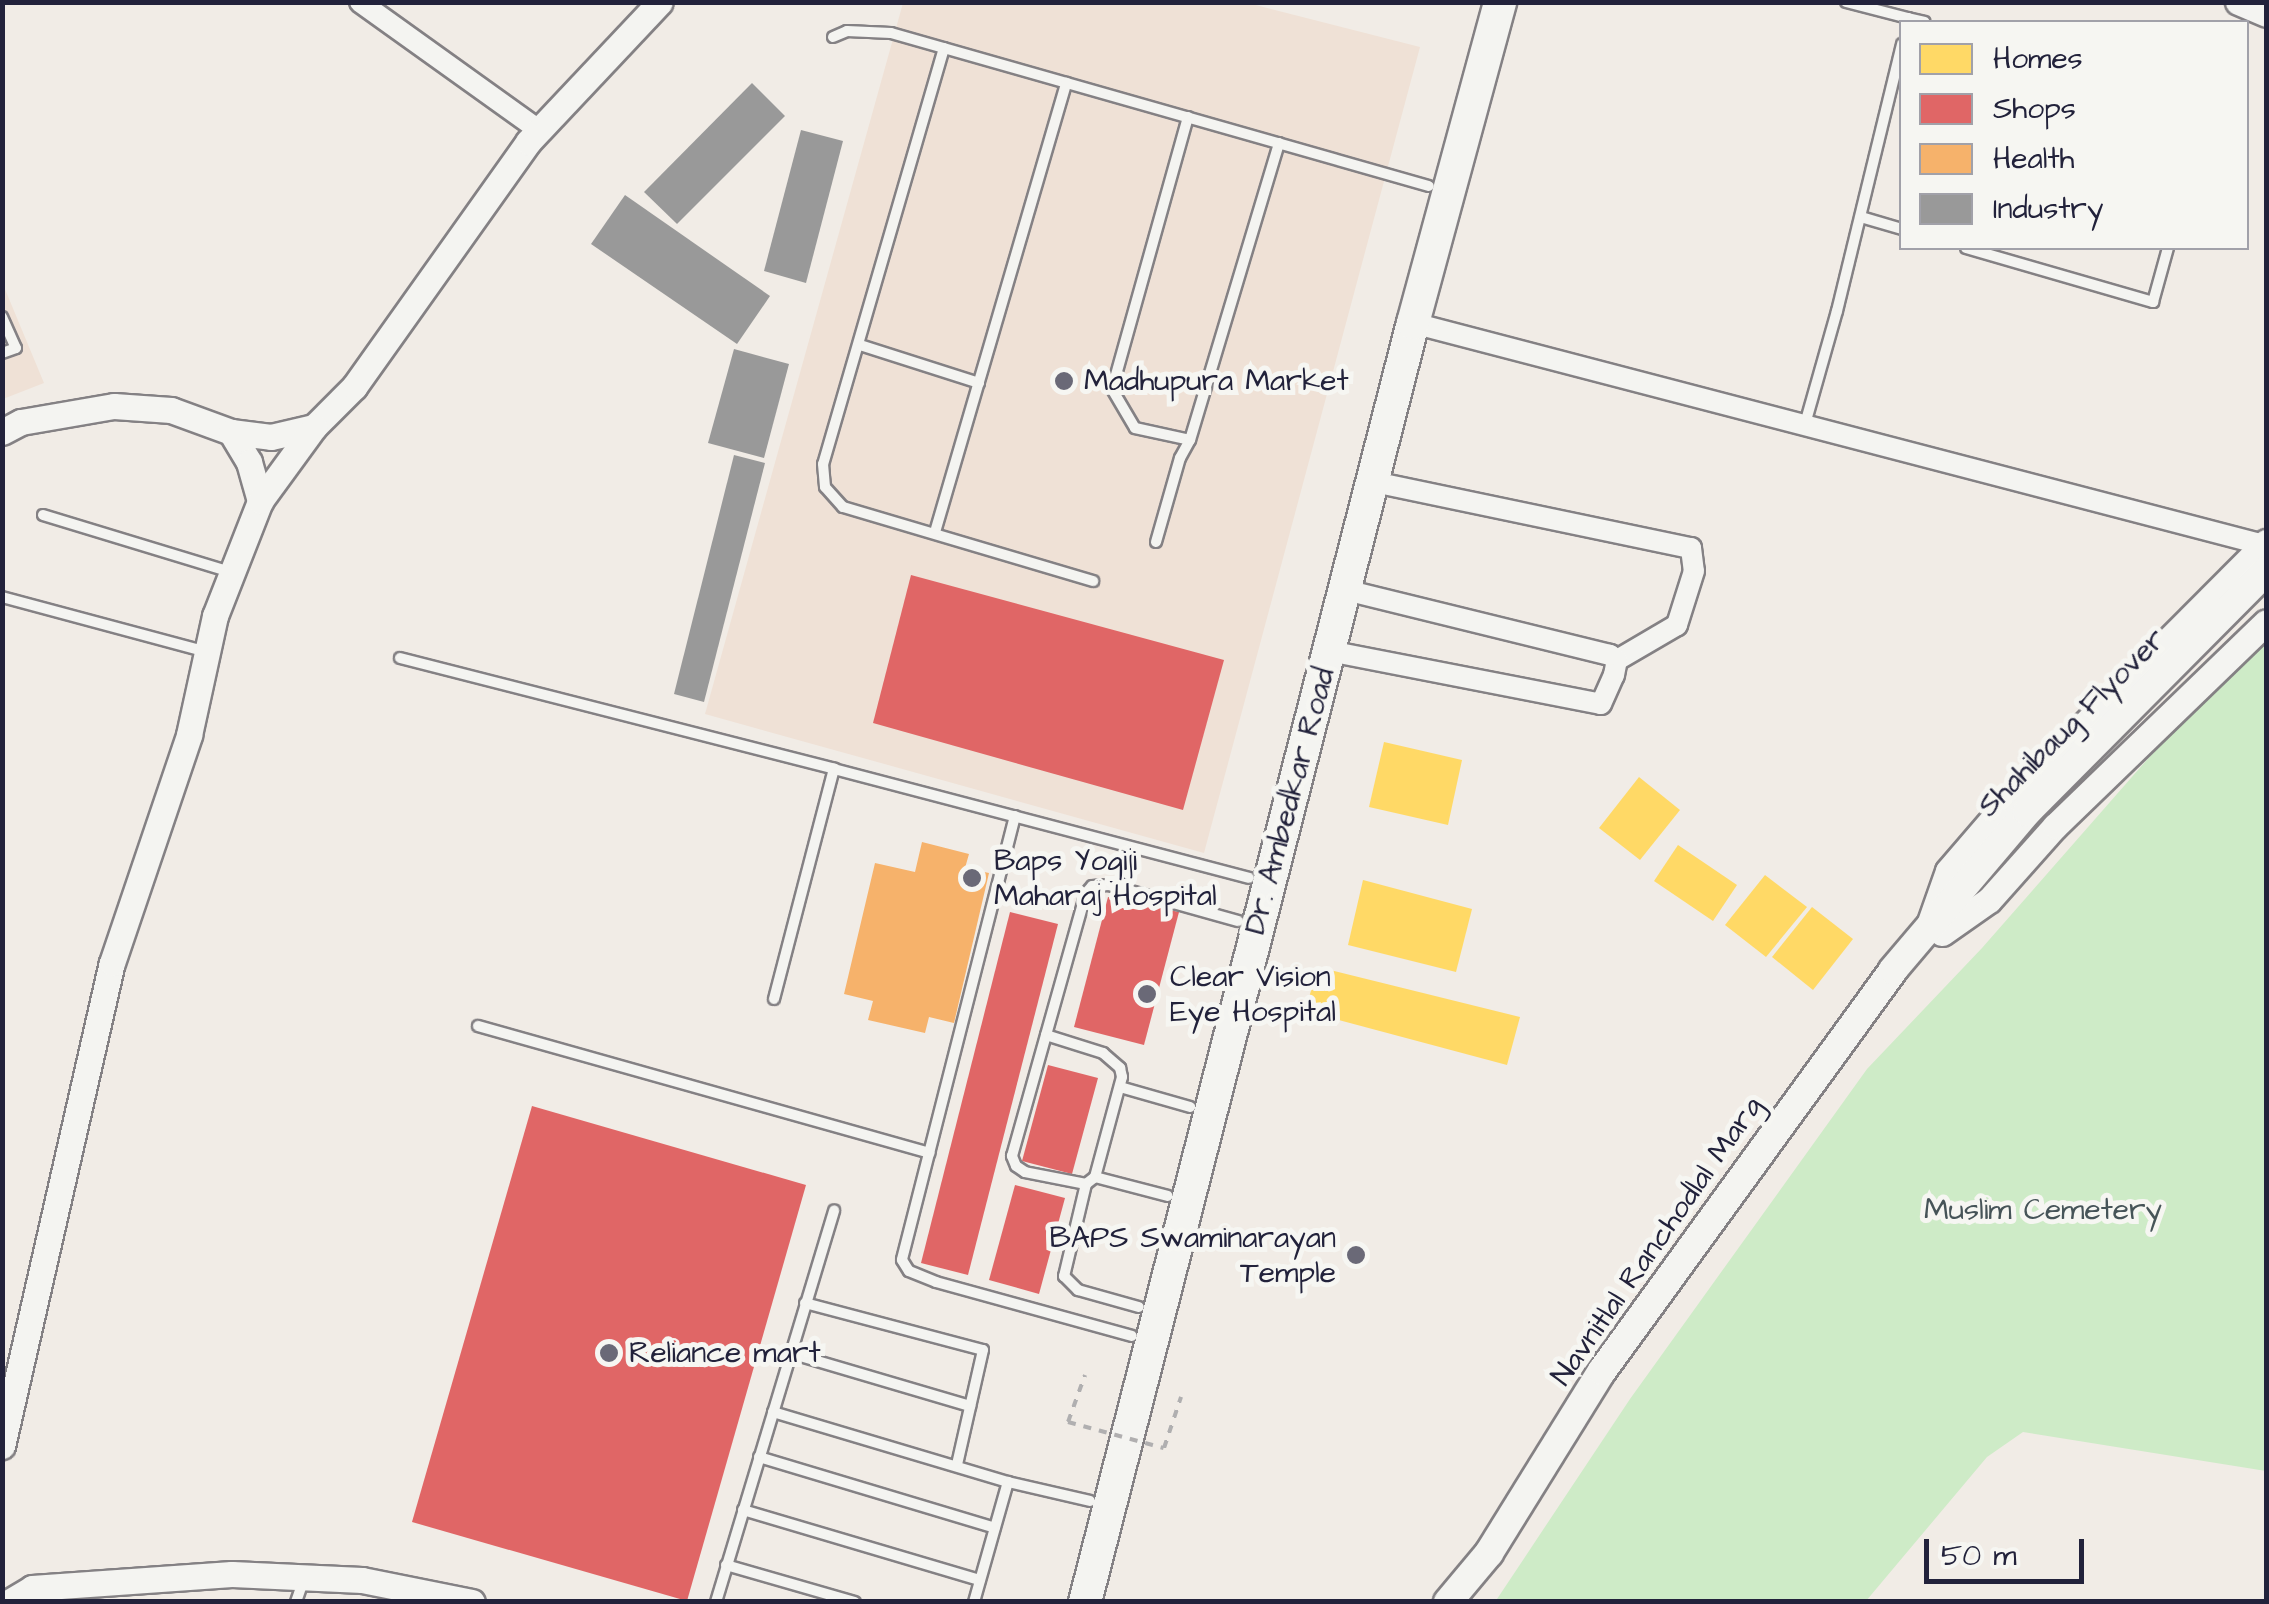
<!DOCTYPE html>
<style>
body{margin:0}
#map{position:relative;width:2269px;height:1604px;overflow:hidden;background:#f1ece6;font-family:"Architects Daughter",sans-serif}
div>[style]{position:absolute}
.built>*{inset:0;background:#efe1d6}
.green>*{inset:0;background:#ceebc7}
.homes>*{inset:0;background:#ffd966}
.shops>*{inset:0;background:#e06666}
.health>*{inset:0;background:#f6b26b}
.industry>*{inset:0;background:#999}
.path>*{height:4px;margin-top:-2px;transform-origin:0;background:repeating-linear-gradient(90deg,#b0afb0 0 8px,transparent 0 16px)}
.roads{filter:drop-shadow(2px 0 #848184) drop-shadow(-2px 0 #848184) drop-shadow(0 2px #848184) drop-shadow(0 -2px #848184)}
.service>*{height:10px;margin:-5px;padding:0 5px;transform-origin:5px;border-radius:5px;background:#f4f4f1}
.minor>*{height:20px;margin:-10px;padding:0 10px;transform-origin:10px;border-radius:10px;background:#f4f4f1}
.tertiary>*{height:25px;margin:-12.5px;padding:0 12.5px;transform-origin:12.5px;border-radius:12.5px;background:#f4f4f1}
.secondary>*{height:28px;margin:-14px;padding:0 14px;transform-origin:14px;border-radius:14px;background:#f4f4f1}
.primary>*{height:32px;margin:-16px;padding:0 16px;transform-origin:16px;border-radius:16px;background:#f4f4f1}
.path-bridge>*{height:4px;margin-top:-2px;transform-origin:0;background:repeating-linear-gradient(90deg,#b0afb0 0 8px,transparent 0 16px)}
.dots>*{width:28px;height:28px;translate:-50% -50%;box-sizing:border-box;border:5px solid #f6f6f2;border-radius:50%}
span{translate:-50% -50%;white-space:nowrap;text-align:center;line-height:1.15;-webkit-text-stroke:10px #f6f6f2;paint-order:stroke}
.poi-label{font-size:30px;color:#22223b}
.left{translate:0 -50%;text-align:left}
.right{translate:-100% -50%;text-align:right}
.street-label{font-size:30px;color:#22223b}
.park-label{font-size:30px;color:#465458}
.frame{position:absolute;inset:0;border:5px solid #22223b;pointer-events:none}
.legend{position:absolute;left:1899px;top:20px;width:350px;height:230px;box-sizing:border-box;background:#f6f6f2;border:2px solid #a1a1a9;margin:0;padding:12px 18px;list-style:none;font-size:30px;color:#22223b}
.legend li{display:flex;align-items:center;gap:20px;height:50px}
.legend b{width:50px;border:2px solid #a1a1a9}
.scale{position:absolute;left:1924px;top:1539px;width:160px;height:45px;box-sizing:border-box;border:5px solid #22223b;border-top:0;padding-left:12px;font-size:30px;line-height:35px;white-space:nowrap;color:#22223b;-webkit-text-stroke:8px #f6f6f2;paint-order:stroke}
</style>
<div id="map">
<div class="built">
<i style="clip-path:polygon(903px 3px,1248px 3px,1420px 47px,1204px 853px,705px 714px)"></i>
<i style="clip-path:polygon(2px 282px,44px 383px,3px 399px,2px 399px)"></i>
</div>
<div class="green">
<i style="clip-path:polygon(2266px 624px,2266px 1471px,2023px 1432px,1987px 1457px,1866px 1601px,1495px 1602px,1630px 1399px,1867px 1069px,1982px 948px)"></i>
</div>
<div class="homes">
<i style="clip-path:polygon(1384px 742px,1462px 760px,1448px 825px,1369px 807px)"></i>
<i style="clip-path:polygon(1639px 777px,1680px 810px,1640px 860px,1599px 828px)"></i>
<i style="clip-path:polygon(1678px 845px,1737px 885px,1713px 921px,1654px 881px)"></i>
<i style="clip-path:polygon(1765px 875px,1807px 907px,1766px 957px,1725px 925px)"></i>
<i style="clip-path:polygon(1363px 880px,1472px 909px,1456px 972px,1348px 945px)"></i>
<i style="clip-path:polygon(1812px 907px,1853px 939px,1813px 990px,1772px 957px)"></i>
<i style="clip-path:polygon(1318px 967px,1520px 1017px,1507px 1065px,1305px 1011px)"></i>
</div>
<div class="shops">
<i style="clip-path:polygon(911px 575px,1224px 660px,1183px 810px,873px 723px)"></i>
<i style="clip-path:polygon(1108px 897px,1179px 912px,1144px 1045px,1074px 1027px)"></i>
<i style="clip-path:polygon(1010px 912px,1058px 924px,968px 1275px,921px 1263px)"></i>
<i style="clip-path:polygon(1048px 1065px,1098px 1078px,1072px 1174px,1022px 1161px)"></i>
<i style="clip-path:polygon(532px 1106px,806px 1185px,687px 1601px,412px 1522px)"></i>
<i style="clip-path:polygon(1015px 1185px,1065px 1198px,1039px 1294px,989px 1280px)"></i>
</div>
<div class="health">
<i style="clip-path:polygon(922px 842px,969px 854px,965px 868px,989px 873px,954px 1023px,929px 1017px,925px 1033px,868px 1020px,873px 1001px,844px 994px,875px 863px,915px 872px)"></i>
</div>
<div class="industry">
<i style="clip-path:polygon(752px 83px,785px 116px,677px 224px,644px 192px)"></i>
<i style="clip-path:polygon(801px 130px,843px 141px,806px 283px,764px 271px)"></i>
<i style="clip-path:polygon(625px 195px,770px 296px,737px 344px,591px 244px)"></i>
<i style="clip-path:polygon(734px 349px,789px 364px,764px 458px,708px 443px)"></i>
<i style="clip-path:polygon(734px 455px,765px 463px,704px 702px,674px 694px)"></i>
</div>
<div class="path">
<i style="left:1068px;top:1422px;width:50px;rotate:-70.1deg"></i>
<i style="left:1164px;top:1448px;width:54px;rotate:-71.6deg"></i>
</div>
<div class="roads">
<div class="service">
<i style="left:1846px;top:2px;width:64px;rotate:14.5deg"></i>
<i style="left:1908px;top:18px;width:4px;rotate:117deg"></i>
<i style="left:1908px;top:18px;width:17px;rotate:13deg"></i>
<i style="left:833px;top:37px;width:15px;rotate:-23deg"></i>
<i style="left:847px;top:31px;width:44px;rotate:2.6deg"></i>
<i style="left:891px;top:33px;width:559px;rotate:15.88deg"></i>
<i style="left:944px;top:48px;width:433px;rotate:106.2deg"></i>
<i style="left:823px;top:464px;width:23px;rotate:85deg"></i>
<i style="left:825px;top:487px;width:27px;rotate:48deg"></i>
<i style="left:843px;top:507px;width:261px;rotate:16.5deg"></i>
<i style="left:1188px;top:117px;width:282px;rotate:105.6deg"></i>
<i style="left:1112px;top:389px;width:45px;rotate:59.5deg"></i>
<i style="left:1135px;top:428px;width:56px;rotate:12.3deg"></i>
<i style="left:1190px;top:440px;width:310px;rotate:-73.3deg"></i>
<i style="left:1861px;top:217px;width:43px;rotate:16.3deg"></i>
<i style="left:1966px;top:248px;width:195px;rotate:16.1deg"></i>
<i style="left:2153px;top:302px;width:56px;rotate:-74.5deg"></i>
<i style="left:2px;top:317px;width:34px;rotate:66deg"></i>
<i style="left:16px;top:348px;width:15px;rotate:160deg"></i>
<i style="left:860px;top:345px;width:125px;rotate:17.7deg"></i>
<i style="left:1805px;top:424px;width:117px;rotate:-74.2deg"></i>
<i style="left:1837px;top:311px;width:275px;rotate:-76.3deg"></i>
<i style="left:43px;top:515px;width:196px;rotate:16.9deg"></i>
<i style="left:935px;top:532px;width:468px;rotate:-73.7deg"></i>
<i style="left:1156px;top:542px;width:87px;rotate:-74.1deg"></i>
<i style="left:1180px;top:458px;width:21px;rotate:-61deg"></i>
<i style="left:2px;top:597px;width:209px;rotate:15deg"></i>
<i style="left:400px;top:658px;width:448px;rotate:14.3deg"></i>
<i style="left:1015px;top:816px;width:458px;rotate:104.3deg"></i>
<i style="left:902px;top:1260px;width:13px;rotate:58deg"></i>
<i style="left:909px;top:1271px;width:29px;rotate:22deg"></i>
<i style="left:936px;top:1282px;width:203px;rotate:15.4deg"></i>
<i style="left:774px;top:999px;width:238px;rotate:-75.4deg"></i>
<i style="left:834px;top:769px;width:429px;rotate:14.7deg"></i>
<i style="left:478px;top:1026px;width:469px;rotate:15.7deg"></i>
<i style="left:1046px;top:1035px;width:60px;rotate:17.5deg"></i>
<i style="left:1103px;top:1053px;width:23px;rotate:41deg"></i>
<i style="left:1120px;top:1068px;width:9px;rotate:77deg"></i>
<i style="left:1122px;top:1077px;width:104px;rotate:105.1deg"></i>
<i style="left:1095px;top:1177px;width:11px;rotate:142deg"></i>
<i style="left:1086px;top:1184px;width:62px;rotate:-168.9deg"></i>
<i style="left:1025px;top:1172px;width:11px;rotate:-146deg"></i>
<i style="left:1016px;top:1166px;width:11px;rotate:-112deg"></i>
<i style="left:1012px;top:1156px;width:273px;rotate:-74.3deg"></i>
<i style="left:1086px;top:893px;width:9px;rotate:-49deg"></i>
<i style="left:1092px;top:886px;width:17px;rotate:-3deg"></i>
<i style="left:1109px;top:885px;width:134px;rotate:15.6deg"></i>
<i style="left:1120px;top:1087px;width:73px;rotate:15.9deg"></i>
<i style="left:1095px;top:1177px;width:75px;rotate:14.6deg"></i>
<i style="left:1086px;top:1184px;width:95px;rotate:103.4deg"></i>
<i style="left:1064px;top:1276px;width:20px;rotate:45deg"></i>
<i style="left:1078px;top:1290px;width:63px;rotate:15.6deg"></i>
<i style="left:805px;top:1303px;width:184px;rotate:14.8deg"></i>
<i style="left:983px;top:1350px;width:117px;rotate:102.8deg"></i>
<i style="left:790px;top:1353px;width:188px;rotate:16.4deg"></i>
<i style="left:773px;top:1412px;width:245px;rotate:16.6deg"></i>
<i style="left:1008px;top:1482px;width:84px;rotate:13deg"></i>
<i style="left:759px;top:1457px;width:246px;rotate:16.7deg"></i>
<i style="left:743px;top:1510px;width:247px;rotate:16.5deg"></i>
<i style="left:726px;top:1565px;width:134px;rotate:16deg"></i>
<i style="left:296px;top:1602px;width:24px;rotate:-71deg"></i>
<i style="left:716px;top:1602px;width:409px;rotate:-73.2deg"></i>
<i style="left:974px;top:1602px;width:125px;rotate:-74.2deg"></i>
</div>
<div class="minor">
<i style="left:360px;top:2px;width:220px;rotate:35.6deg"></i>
<i style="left:1413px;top:323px;width:879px;rotate:14.62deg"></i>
<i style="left:1374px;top:482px;width:324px;rotate:11.8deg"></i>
<i style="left:1691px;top:548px;width:23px;rotate:83deg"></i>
<i style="left:1694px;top:571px;width:57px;rotate:107.5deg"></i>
<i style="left:1677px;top:625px;width:69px;rotate:149.7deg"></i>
<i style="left:1329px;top:651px;width:277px;rotate:11deg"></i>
<i style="left:1601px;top:704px;width:32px;rotate:-66deg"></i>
<i style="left:1614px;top:675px;width:15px;rotate:-79deg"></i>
<i style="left:1617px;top:660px;width:9px;rotate:-144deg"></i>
<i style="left:1610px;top:655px;width:273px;rotate:-166.2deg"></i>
</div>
<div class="tertiary">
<i style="left:2238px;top:2px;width:30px;rotate:23deg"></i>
<i style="left:2px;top:432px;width:21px;rotate:-28deg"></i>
<i style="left:21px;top:422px;width:94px;rotate:-9.8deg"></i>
<i style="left:114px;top:406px;width:57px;rotate:4deg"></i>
<i style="left:171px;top:410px;width:64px;rotate:20.1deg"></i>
<i style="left:231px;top:432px;width:40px;rotate:7.1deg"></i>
<i style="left:271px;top:437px;width:44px;rotate:-13.1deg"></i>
<i style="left:314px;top:427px;width:57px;rotate:-45deg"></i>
<i style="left:354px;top:387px;width:301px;rotate:-54.6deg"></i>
<i style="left:528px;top:142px;width:192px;rotate:-46.7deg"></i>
<i style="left:231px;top:432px;width:35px;rotate:59deg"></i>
<i style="left:249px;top:462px;width:41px;rotate:74.2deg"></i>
<i style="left:1929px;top:925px;width:57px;rotate:-70.6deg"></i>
<i style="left:1948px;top:871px;width:95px;rotate:-49.3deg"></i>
<i style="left:2010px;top:799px;width:363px;rotate:-45.1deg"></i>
<i style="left:1942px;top:933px;width:57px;rotate:-35.1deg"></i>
<i style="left:1989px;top:900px;width:99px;rotate:-48.3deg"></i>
<i style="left:2055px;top:826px;width:293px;rotate:-44deg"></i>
<i style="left:2px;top:1446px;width:495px;rotate:-77.2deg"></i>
<i style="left:112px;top:963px;width:241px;rotate:-71.3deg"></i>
<i style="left:189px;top:735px;width:122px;rotate:-77.7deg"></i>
<i style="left:215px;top:616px;width:123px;rotate:-68.6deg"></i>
<i style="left:260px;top:501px;width:92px;rotate:-53.9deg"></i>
<i style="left:9px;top:1602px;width:27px;rotate:-31deg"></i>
<i style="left:32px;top:1588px;width:200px;rotate:-4deg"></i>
<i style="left:232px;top:1574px;width:130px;rotate:2.6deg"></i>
<i style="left:362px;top:1580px;width:112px;rotate:11.3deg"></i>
</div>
<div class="secondary">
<i style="left:1448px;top:1602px;width:64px;rotate:-50.1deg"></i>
<i style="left:1489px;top:1553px;width:214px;rotate:-58.2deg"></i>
<i style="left:1602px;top:1371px;width:495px;rotate:-54deg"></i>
<i style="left:1893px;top:970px;width:207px;rotate:-49.7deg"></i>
<i style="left:2027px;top:812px;width:339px;rotate:-45.2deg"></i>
</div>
<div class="primary">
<i style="left:1085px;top:1602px;width:1320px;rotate:-75.62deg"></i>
<i style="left:1413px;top:323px;width:333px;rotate:-74.8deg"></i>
</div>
</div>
<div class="path-bridge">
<i style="left:1068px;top:1422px;width:99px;rotate:15.2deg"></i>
</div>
<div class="dots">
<i style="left:1064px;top:381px;background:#6a6977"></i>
<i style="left:972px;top:878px;background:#6a6977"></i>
<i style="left:1147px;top:994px;background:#6a6977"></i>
<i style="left:1356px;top:1255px;background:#6a6977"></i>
<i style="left:609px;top:1353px;background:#6a6977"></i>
</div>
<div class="poi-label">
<span class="left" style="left:1084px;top:381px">Madhupura Market</span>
<span class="left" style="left:994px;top:878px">Baps Yogiji<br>Maharaj Hospital</span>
<span class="left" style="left:1170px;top:994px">Clear Vision<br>Eye Hospital</span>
<span class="right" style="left:1336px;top:1255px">BAPS Swaminarayan<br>Temple</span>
<span class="left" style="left:629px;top:1353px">Reliance mart</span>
</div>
<div class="street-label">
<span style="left:2072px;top:723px;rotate:-45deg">Shahibaug Flyover</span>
<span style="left:1290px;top:801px;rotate:-75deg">Dr. Ambedkar Road</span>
<span style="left:1657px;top:1241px;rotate:-55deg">Navnitlal Ranchodlal Marg</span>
</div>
<div class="park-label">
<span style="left:2043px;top:1210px">Muslim Cemetery</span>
</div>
<div class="frame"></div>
<ul class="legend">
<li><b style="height:28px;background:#ffd966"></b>Homes</li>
<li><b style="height:28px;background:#e06666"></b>Shops</li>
<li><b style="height:28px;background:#f6b26b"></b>Health</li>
<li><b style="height:28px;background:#999"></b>Industry</li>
</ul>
<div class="scale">50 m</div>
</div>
